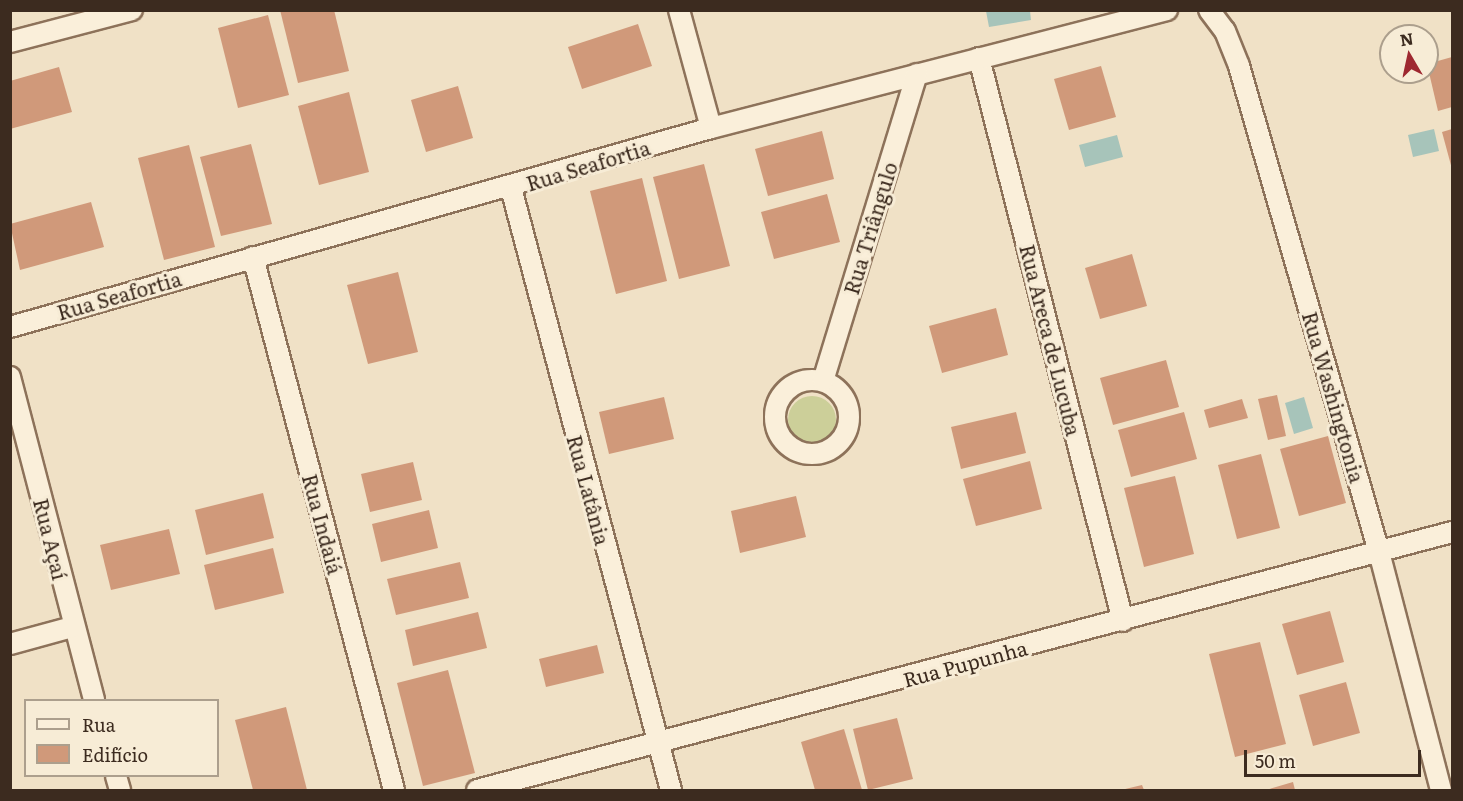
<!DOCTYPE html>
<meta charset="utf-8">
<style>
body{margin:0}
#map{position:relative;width:1463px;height:801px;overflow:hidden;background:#f0e1c6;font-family:Literata,serif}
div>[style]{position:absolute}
.green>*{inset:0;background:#cccf99}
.round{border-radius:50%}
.water>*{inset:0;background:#a7c4ba}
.building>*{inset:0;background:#d0997a}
.roads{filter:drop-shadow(2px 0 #8d725a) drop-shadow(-2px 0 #8d725a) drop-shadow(0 2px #8d725a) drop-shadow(0 -2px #8d725a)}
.street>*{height:20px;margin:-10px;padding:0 10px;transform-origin:10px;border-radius:10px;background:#faefda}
.street>.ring{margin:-10px;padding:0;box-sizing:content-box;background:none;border:20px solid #faefda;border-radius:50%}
span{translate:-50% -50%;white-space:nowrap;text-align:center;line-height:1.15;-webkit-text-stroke:6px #f7ecd6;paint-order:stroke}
.street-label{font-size:20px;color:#3c2b1f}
.frame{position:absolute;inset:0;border:12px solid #3c2b1f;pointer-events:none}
.legend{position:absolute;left:24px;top:699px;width:195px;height:78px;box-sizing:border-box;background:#f7ecd6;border:2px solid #ac9f8d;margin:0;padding:8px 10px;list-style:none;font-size:18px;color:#3c2b1f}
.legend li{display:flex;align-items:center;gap:12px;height:30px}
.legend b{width:30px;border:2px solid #ac9f8d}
.north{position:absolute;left:1379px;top:24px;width:60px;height:60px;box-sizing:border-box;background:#f7ecd6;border:2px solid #ac9f8d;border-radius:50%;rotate:351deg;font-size:16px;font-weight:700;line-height:24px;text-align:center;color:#3c2b1f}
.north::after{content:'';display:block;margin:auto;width:21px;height:27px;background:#9e2830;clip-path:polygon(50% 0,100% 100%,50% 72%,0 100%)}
.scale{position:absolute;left:1244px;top:750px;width:177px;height:27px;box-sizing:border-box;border:3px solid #3c2b1f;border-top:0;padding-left:8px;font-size:18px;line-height:21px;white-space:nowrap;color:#3c2b1f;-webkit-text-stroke:4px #f7ecd6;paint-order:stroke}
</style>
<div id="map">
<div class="green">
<i class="round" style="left:788px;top:396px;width:48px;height:48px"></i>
</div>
<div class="water">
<i style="clip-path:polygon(986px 11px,1030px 11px,1031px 20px,989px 27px)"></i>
<i style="clip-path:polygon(1434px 129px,1439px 151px,1413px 157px,1408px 135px)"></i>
<i style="clip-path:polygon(1117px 135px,1123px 157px,1085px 167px,1079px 145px)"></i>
<i style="clip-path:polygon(1304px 397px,1313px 428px,1294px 434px,1285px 403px)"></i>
</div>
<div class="building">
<i style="clip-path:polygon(280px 10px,334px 10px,349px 71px,298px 83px)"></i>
<i style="clip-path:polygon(268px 15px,289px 95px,238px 108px,218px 28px)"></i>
<i style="clip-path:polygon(638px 24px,652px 66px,582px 89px,568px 47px)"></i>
<i style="clip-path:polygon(1452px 57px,1452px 107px,1438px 111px,1427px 64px)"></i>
<i style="clip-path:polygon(1101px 66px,1116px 117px,1069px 130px,1054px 79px)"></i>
<i style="clip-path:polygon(59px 67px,72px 112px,10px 129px,10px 81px)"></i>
<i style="clip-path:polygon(458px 86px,473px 138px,426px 152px,411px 100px)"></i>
<i style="clip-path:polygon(349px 92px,369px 172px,319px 185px,298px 106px)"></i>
<i style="clip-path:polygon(1452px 129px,1452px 169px,1442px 132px)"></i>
<i style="clip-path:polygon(822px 131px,834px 179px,768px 196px,755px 149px)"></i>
<i style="clip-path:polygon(251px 144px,272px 224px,221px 236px,200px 157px)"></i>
<i style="clip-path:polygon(189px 145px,215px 247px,164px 260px,138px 158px)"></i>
<i style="clip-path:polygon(704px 164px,730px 266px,679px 279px,653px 177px)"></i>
<i style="clip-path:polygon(642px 178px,667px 281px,616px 294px,590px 191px)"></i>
<i style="clip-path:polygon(827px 194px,840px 242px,774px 259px,761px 212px)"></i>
<i style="clip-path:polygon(91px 202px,104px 247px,20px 270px,10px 224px)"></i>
<i style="clip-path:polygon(1132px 254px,1147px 306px,1100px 319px,1085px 268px)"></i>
<i style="clip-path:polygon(398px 272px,418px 352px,368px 364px,347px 285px)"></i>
<i style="clip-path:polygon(996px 308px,1008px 355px,942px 373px,929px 326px)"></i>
<i style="clip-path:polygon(1166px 360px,1179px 407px,1113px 425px,1100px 378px)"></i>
<i style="clip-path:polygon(1277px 395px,1286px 436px,1268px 440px,1258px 399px)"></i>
<i style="clip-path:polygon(664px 397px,674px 439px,609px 454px,599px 412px)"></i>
<i style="clip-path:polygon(1242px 399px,1248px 418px,1209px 428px,1204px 410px)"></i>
<i style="clip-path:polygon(1016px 412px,1026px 453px,961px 469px,951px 427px)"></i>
<i style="clip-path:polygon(1184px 412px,1197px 459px,1131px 477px,1118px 430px)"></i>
<i style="clip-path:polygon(1328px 436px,1346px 503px,1299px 516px,1280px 449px)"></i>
<i style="clip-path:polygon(1261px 454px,1280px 528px,1237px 539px,1218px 465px)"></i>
<i style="clip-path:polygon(1030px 461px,1042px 509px,976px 526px,963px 479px)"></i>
<i style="clip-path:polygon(413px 462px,422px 500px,370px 512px,361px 474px)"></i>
<i style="clip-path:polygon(1175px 476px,1194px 554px,1144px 567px,1124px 488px)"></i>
<i style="clip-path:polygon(263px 493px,274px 538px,206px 555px,195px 510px)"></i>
<i style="clip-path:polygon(796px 496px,806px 537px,740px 553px,731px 511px)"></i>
<i style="clip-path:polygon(429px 510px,438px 548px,381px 562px,372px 524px)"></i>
<i style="clip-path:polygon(169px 529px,180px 574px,111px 590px,100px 545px)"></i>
<i style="clip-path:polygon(273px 548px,284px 593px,215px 610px,204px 565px)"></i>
<i style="clip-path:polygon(460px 562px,469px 598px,396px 615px,387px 579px)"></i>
<i style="clip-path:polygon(1330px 611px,1344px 662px,1297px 675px,1282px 624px)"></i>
<i style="clip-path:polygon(478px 612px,487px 648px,413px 666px,405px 630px)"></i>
<i style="clip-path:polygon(1260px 642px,1286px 744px,1235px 757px,1209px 654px)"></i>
<i style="clip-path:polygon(597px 645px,604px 673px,546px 687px,539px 659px)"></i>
<i style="clip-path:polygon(448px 670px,475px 773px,423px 786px,397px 683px)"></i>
<i style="clip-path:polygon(1346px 682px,1360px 733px,1313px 746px,1299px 695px)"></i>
<i style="clip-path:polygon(286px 707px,307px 790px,253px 790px,235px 720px)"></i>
<i style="clip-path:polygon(897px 718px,913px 779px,868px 790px,853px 729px)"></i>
<i style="clip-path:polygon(844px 729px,862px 790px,815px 790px,801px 742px)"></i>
<i style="clip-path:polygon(1293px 782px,1295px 790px,1266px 790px)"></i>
<i style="clip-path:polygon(1142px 785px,1144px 790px,1121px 790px)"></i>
</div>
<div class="roads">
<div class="street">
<i style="left:679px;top:10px;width:122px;rotate:74.8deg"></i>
<i style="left:1209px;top:10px;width:26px;rotate:53deg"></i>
<i style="left:1225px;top:31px;width:38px;rotate:68deg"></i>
<i style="left:1239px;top:66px;width:506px;rotate:73.93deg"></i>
<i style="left:1379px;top:552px;width:246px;rotate:75.4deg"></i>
<i style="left:10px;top:42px;width:126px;rotate:-14.7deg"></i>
<i style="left:979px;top:58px;width:581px;rotate:75.65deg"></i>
<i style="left:511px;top:188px;width:623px;rotate:75.12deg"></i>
<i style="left:253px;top:257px;width:551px;rotate:75.18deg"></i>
<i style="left:10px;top:327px;width:729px;rotate:-15.85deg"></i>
<i style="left:711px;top:128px;width:471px;rotate:-14.5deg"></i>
<i style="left:10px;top:377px;width:334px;rotate:75.4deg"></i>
<i class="ring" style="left:775px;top:380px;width:54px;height:54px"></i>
<i style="left:823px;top:381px;width:321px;rotate:-73deg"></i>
<i style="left:10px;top:644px;width:64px;rotate:-15.3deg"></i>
<i style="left:116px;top:776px;width:15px;rotate:74deg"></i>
<i style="left:477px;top:790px;width:1009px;rotate:-14.82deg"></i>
</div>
</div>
<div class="street-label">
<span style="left:588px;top:165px;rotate:-17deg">Rua Seafortia</span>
<span style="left:870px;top:228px;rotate:-73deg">Rua Triângulo</span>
<span style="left:119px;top:295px;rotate:-16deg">Rua Seafortia</span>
<span style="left:1051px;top:340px;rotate:76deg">Rua Areca de Lucuba</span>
<span style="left:1334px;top:397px;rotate:74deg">Rua Washingtonia</span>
<span style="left:589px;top:490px;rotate:75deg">Rua Latânia</span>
<span style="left:323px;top:524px;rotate:75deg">Rua Indaiá</span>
<span style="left:51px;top:539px;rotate:76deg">Rua Açaí</span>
<span style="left:965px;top:663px;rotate:-15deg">Rua Pupunha</span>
</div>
<div class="frame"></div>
<ul class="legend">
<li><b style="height:8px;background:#faefda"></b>Rua</li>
<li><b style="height:16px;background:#d0997a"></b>Edifício</li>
</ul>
<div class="north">N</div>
<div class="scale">50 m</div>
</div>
